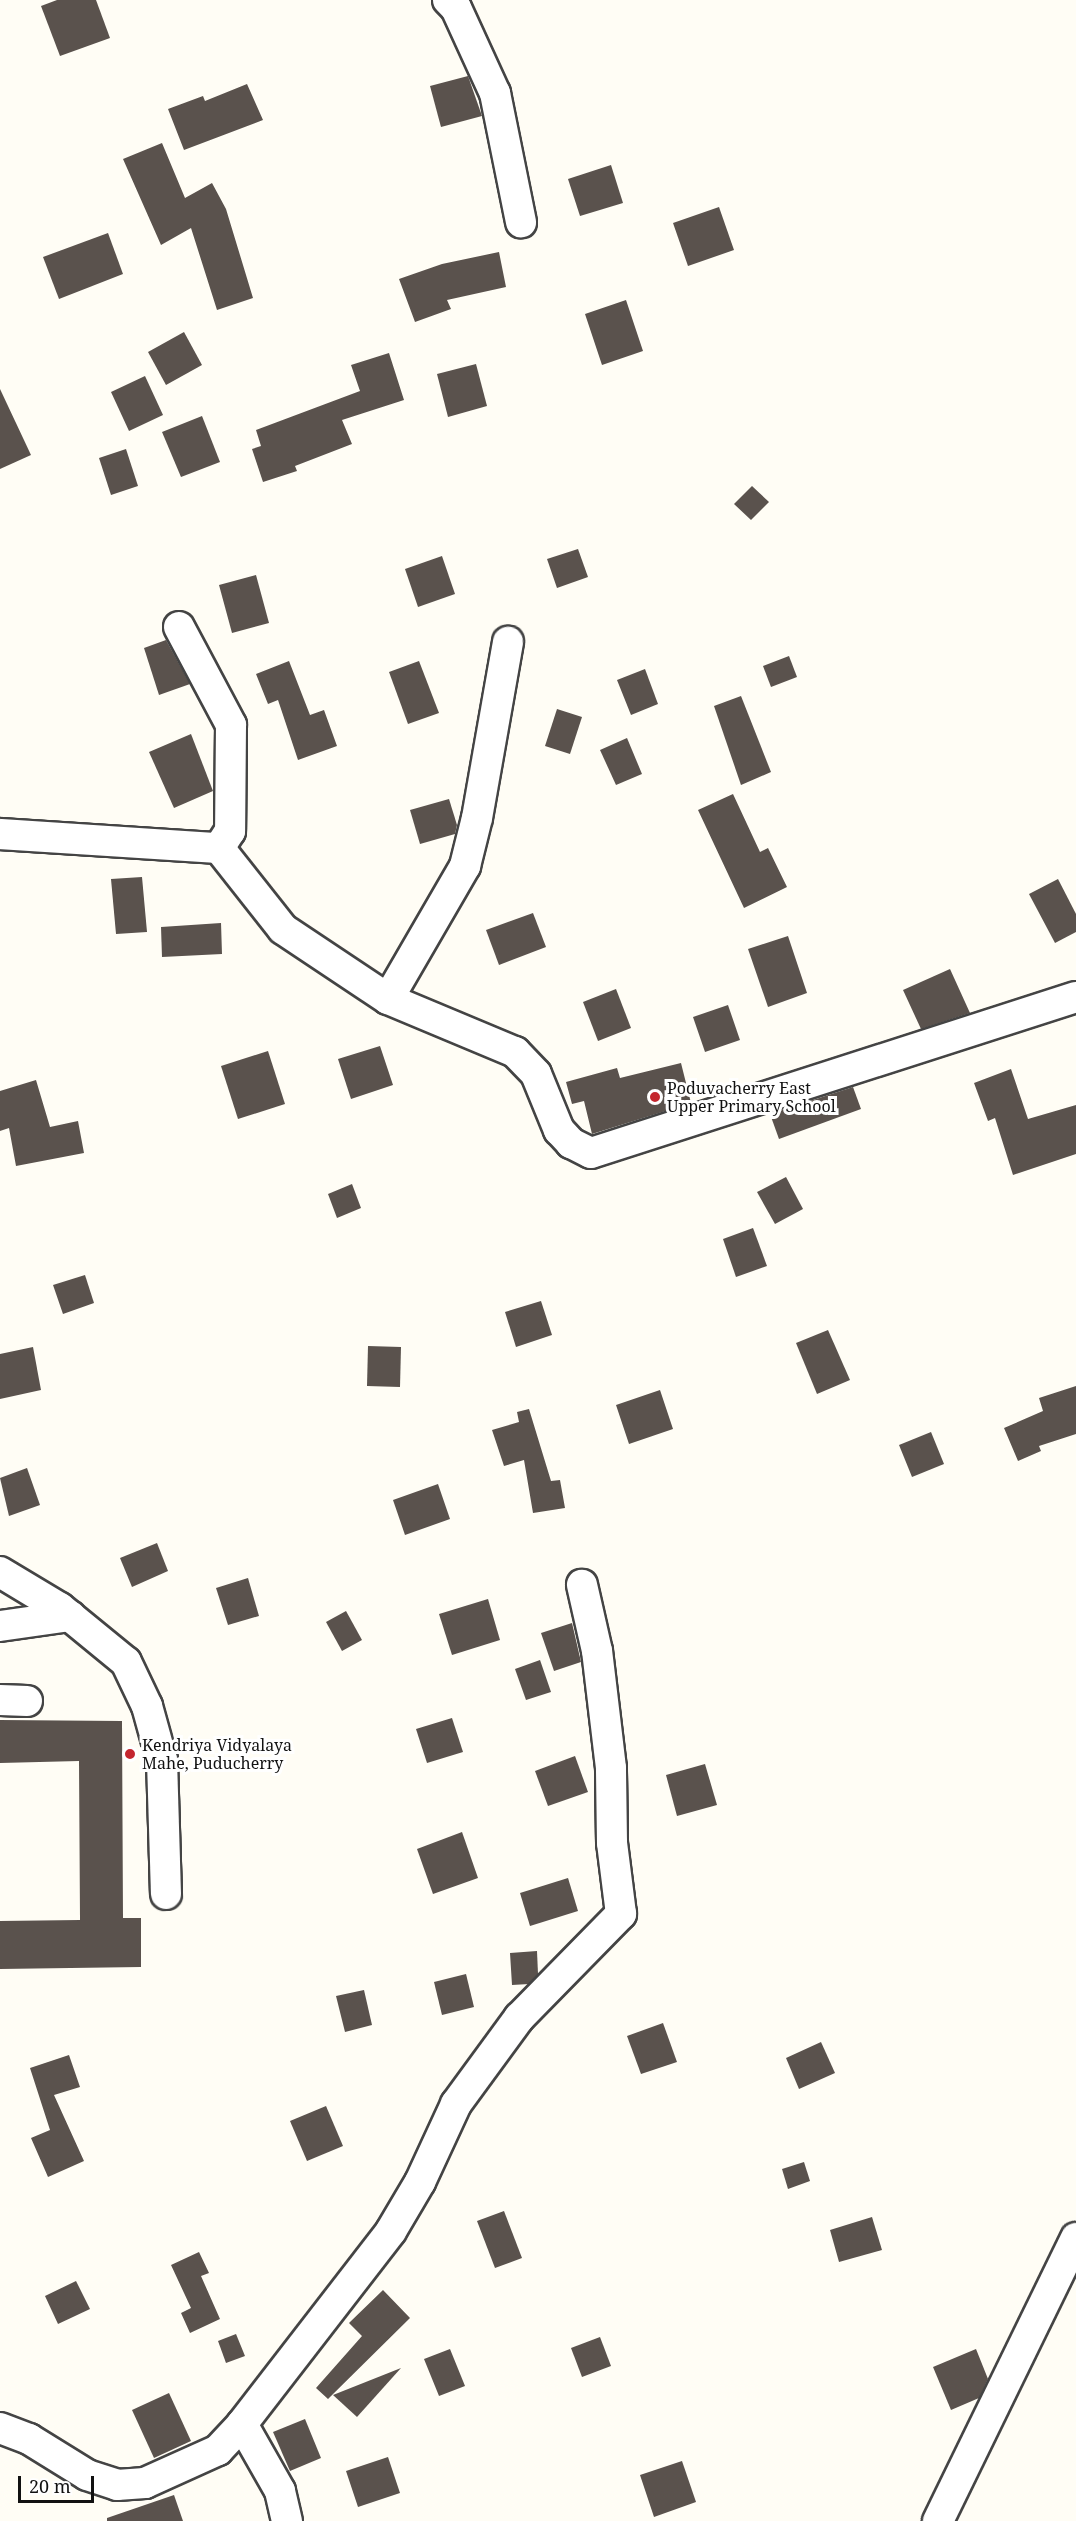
<!DOCTYPE html>
<style>
body{margin:0}
#map{position:relative;width:1076px;height:2521px;overflow:hidden;background:#fffdf5;font-family:"Noto Serif",serif}
div>[style]{position:absolute}
.building>*{inset:0;background:#5a524d}
.roads{filter:drop-shadow(2px 0 #444) drop-shadow(-2px 0 #444) drop-shadow(0 2px #444) drop-shadow(0 -2px #444)}
.minor>*{height:30px;margin:-15px;padding:0 15px;transform-origin:15px;border-radius:15px;background:#fff}
.dots>*{width:16px;height:16px;translate:-50% -50%;box-sizing:border-box;border:3px solid #fff;border-radius:50%}
span{translate:-50% -50%;white-space:nowrap;text-align:center;line-height:1.15;-webkit-text-stroke:6px #fff;paint-order:stroke}
.poi-label{font-size:16px;color:#111}
.left{translate:0 -50%;text-align:left}
.scale{position:absolute;left:18px;top:2476px;width:76px;height:27px;box-sizing:border-box;border:3px solid #111;border-top:0;padding-left:8px;font-size:18px;line-height:21px;white-space:nowrap;color:#111;-webkit-text-stroke:4px #fff;paint-order:stroke}
</style>
<div id="map">
<div class="building">
<i style="clip-path:polygon(57px 0,96px 0,110px 38px,60px 56px,41px 6px)"></i>
<i style="clip-path:polygon(468px 76px,482px 116px,441px 127px,430px 86px)"></i>
<i style="clip-path:polygon(247px 84px,263px 120px,184px 150px,168px 109px,203px 96px,205px 101px)"></i>
<i style="clip-path:polygon(162px 143px,185px 198px,212px 183px,226px 209px,253px 298px,217px 310px,191px 228px,161px 245px,123px 159px)"></i>
<i style="clip-path:polygon(611px 165px,623px 203px,580px 216px,568px 179px)"></i>
<i style="clip-path:polygon(719px 207px,734px 250px,688px 266px,673px 223px)"></i>
<i style="clip-path:polygon(108px 233px,123px 274px,59px 299px,43px 257px)"></i>
<i style="clip-path:polygon(499px 252px,506px 287px,447px 300px,451px 309px,415px 322px,399px 279px,442px 264px)"></i>
<i style="clip-path:polygon(626px 300px,643px 351px,602px 365px,585px 314px)"></i>
<i style="clip-path:polygon(184px 332px,202px 365px,166px 385px,148px 352px)"></i>
<i style="clip-path:polygon(389px 353px,404px 400px,342px 420px,352px 444px,295px 466px,297px 471px,263px 482px,252px 449px,261px 446px,256px 430px,360px 391px,351px 365px)"></i>
<i style="clip-path:polygon(476px 364px,487px 406px,448px 417px,437px 374px)"></i>
<i style="clip-path:polygon(145px 376px,163px 415px,129px 431px,111px 392px)"></i>
<i style="clip-path:polygon(0 389px,31px 455px,0 469px)"></i>
<i style="clip-path:polygon(202px 416px,220px 462px,181px 477px,162px 432px)"></i>
<i style="clip-path:polygon(126px 449px,138px 486px,111px 495px,99px 458px)"></i>
<i style="clip-path:polygon(752px 486px,769px 502px,751px 520px,734px 504px)"></i>
<i style="clip-path:polygon(578px 549px,588px 577px,557px 588px,547px 559px)"></i>
<i style="clip-path:polygon(442px 556px,455px 594px,418px 607px,405px 569px)"></i>
<i style="clip-path:polygon(256px 575px,269px 623px,232px 633px,219px 585px)"></i>
<i style="clip-path:polygon(166px 640px,190px 684px,159px 695px,144px 648px)"></i>
<i style="clip-path:polygon(789px 656px,797px 677px,771px 687px,763px 666px)"></i>
<i style="clip-path:polygon(289px 661px,310px 715px,324px 710px,337px 746px,298px 760px,278px 700px,268px 704px,256px 674px)"></i>
<i style="clip-path:polygon(419px 661px,439px 713px,408px 724px,389px 672px)"></i>
<i style="clip-path:polygon(645px 669px,658px 704px,631px 715px,617px 680px)"></i>
<i style="clip-path:polygon(741px 696px,771px 772px,741px 785px,714px 706px)"></i>
<i style="clip-path:polygon(557px 709px,582px 717px,570px 754px,545px 746px)"></i>
<i style="clip-path:polygon(191px 734px,213px 791px,174px 808px,149px 752px)"></i>
<i style="clip-path:polygon(627px 738px,642px 774px,616px 785px,600px 750px)"></i>
<i style="clip-path:polygon(733px 794px,760px 852px,768px 848px,787px 887px,744px 908px,698px 810px)"></i>
<i style="clip-path:polygon(449px 799px,457px 825px,455px 834px,420px 844px,410px 810px)"></i>
<i style="clip-path:polygon(142px 877px,147px 932px,116px 934px,111px 879px)"></i>
<i style="clip-path:polygon(1058px 879px,1076px 914px,1076px 932px,1055px 943px,1029px 894px)"></i>
<i style="clip-path:polygon(533px 913px,546px 947px,499px 965px,486px 930px)"></i>
<i style="clip-path:polygon(221px 923px,222px 954px,162px 957px,161px 927px)"></i>
<i style="clip-path:polygon(788px 936px,807px 993px,768px 1007px,748px 949px)"></i>
<i style="clip-path:polygon(950px 969px,970px 1013px,921px 1029px,903px 990px)"></i>
<i style="clip-path:polygon(616px 989px,631px 1028px,598px 1041px,583px 1002px)"></i>
<i style="clip-path:polygon(728px 1005px,740px 1040px,705px 1052px,693px 1017px)"></i>
<i style="clip-path:polygon(380px 1046px,393px 1085px,351px 1099px,338px 1059px)"></i>
<i style="clip-path:polygon(268px 1051px,285px 1104px,238px 1119px,221px 1066px)"></i>
<i style="clip-path:polygon(681px 1063px,691px 1103px,592px 1134px,584px 1101px,572px 1104px,566px 1082px,617px 1068px,620px 1078px)"></i>
<i style="clip-path:polygon(1011px 1069px,1028px 1119px,1076px 1105px,1076px 1154px,1013px 1175px,995px 1118px,988px 1121px,974px 1083px)"></i>
<i style="clip-path:polygon(36px 1080px,50px 1127px,78px 1121px,84px 1153px,16px 1166px,9px 1128px,0 1131px,0 1091px)"></i>
<i style="clip-path:polygon(853px 1087px,861px 1109px,779px 1139px,770px 1114px)"></i>
<i style="clip-path:polygon(786px 1177px,803px 1209px,775px 1224px,757px 1192px)"></i>
<i style="clip-path:polygon(352px 1184px,361px 1208px,337px 1218px,328px 1194px)"></i>
<i style="clip-path:polygon(753px 1228px,767px 1266px,736px 1277px,723px 1239px)"></i>
<i style="clip-path:polygon(85px 1275px,94px 1303px,63px 1314px,53px 1285px)"></i>
<i style="clip-path:polygon(541px 1301px,552px 1335px,516px 1347px,505px 1312px)"></i>
<i style="clip-path:polygon(828px 1330px,850px 1380px,817px 1394px,796px 1343px)"></i>
<i style="clip-path:polygon(368px 1346px,401px 1347px,400px 1387px,367px 1386px)"></i>
<i style="clip-path:polygon(33px 1347px,41px 1390px,0 1399px,0 1354px)"></i>
<i style="clip-path:polygon(1076px 1386px,1076px 1434px,1039px 1446px,1041px 1451px,1018px 1461px,1004px 1428px,1043px 1411px,1039px 1398px)"></i>
<i style="clip-path:polygon(660px 1390px,673px 1429px,629px 1444px,616px 1405px)"></i>
<i style="clip-path:polygon(529px 1409px,551px 1481px,560px 1480px,565px 1508px,533px 1513px,524px 1460px,504px 1466px,492px 1430px,519px 1422px,517px 1412px)"></i>
<i style="clip-path:polygon(931px 1432px,944px 1464px,912px 1477px,899px 1445px)"></i>
<i style="clip-path:polygon(27px 1468px,40px 1505px,9px 1516px,0 1478px)"></i>
<i style="clip-path:polygon(438px 1484px,450px 1519px,405px 1535px,393px 1500px)"></i>
<i style="clip-path:polygon(157px 1543px,168px 1571px,132px 1587px,120px 1558px)"></i>
<i style="clip-path:polygon(248px 1578px,259px 1616px,228px 1625px,216px 1588px)"></i>
<i style="clip-path:polygon(488px 1599px,500px 1640px,452px 1655px,439px 1614px)"></i>
<i style="clip-path:polygon(346px 1611px,362px 1640px,342px 1651px,326px 1622px)"></i>
<i style="clip-path:polygon(572px 1623px,581px 1662px,554px 1671px,541px 1633px)"></i>
<i style="clip-path:polygon(540px 1660px,551px 1692px,526px 1700px,515px 1669px)"></i>
<i style="clip-path:polygon(452px 1718px,463px 1752px,427px 1763px,416px 1729px)"></i>
<i style="clip-path:polygon(0 1720px,122px 1721px,123px 1918px,141px 1918px,141px 1967px,0 1969px,0 1921px,80px 1920px,79px 1761px,0 1763px)"></i>
<i style="clip-path:polygon(575px 1756px,588px 1792px,548px 1806px,535px 1771px)"></i>
<i style="clip-path:polygon(705px 1764px,717px 1805px,677px 1816px,666px 1775px)"></i>
<i style="clip-path:polygon(462px 1832px,478px 1878px,433px 1894px,417px 1849px)"></i>
<i style="clip-path:polygon(568px 1878px,578px 1911px,530px 1926px,520px 1893px)"></i>
<i style="clip-path:polygon(537px 1951px,538px 1974px,529px 1984px,512px 1985px,510px 1953px)"></i>
<i style="clip-path:polygon(466px 1974px,474px 2007px,442px 2015px,434px 1982px)"></i>
<i style="clip-path:polygon(364px 1990px,372px 2025px,345px 2032px,336px 1996px)"></i>
<i style="clip-path:polygon(663px 2023px,677px 2062px,641px 2074px,627px 2036px)"></i>
<i style="clip-path:polygon(821px 2042px,835px 2073px,799px 2089px,786px 2058px)"></i>
<i style="clip-path:polygon(69px 2055px,80px 2087px,54px 2095px,84px 2161px,48px 2177px,31px 2138px,50px 2130px,30px 2068px)"></i>
<i style="clip-path:polygon(326px 2106px,343px 2146px,307px 2161px,290px 2121px)"></i>
<i style="clip-path:polygon(804px 2162px,810px 2181px,788px 2189px,782px 2169px)"></i>
<i style="clip-path:polygon(504px 2211px,522px 2258px,495px 2268px,477px 2221px)"></i>
<i style="clip-path:polygon(872px 2217px,882px 2250px,839px 2262px,830px 2230px)"></i>
<i style="clip-path:polygon(199px 2252px,209px 2273px,201px 2276px,220px 2319px,190px 2333px,181px 2313px,191px 2308px,171px 2265px)"></i>
<i style="clip-path:polygon(76px 2281px,90px 2309px,58px 2324px,45px 2296px)"></i>
<i style="clip-path:polygon(383px 2290px,410px 2318px,328px 2399px,316px 2388px,362px 2336px,349px 2323px)"></i>
<i style="clip-path:polygon(236px 2334px,245px 2356px,226px 2363px,218px 2341px)"></i>
<i style="clip-path:polygon(600px 2337px,611px 2366px,582px 2377px,571px 2348px)"></i>
<i style="clip-path:polygon(450px 2349px,465px 2386px,439px 2396px,424px 2359px)"></i>
<i style="clip-path:polygon(976px 2349px,988px 2379px,979px 2398px,951px 2410px,933px 2367px)"></i>
<i style="clip-path:polygon(401px 2368px,357px 2417px,333px 2395px)"></i>
<i style="clip-path:polygon(169px 2393px,191px 2441px,154px 2458px,132px 2410px)"></i>
<i style="clip-path:polygon(305px 2419px,321px 2458px,290px 2471px,273px 2432px)"></i>
<i style="clip-path:polygon(388px 2457px,400px 2493px,358px 2507px,346px 2471px)"></i>
<i style="clip-path:polygon(682px 2461px,696px 2502px,654px 2517px,640px 2475px)"></i>
<i style="clip-path:polygon(174px 2495px,183px 2521px,107px 2521px,107px 2518px)"></i>
</div>
<div class="roads">
<div class="minor">
<i style="left:448px;top:0;width:11px;rotate:45deg"></i>
<i style="left:456px;top:8px;width:94px;rotate:65.4deg"></i>
<i style="left:495px;top:93px;width:132px;rotate:78.6deg"></i>
<i style="left:179px;top:627px;width:111px;rotate:62deg"></i>
<i style="left:231px;top:725px;width:106px;rotate:90.5deg"></i>
<i style="left:230px;top:831px;width:20px;rotate:123deg"></i>
<i style="left:0;top:834px;width:219px;rotate:3.7deg"></i>
<i style="left:219px;top:848px;width:103px;rotate:51.7deg"></i>
<i style="left:283px;top:929px;width:126px;rotate:33.7deg"></i>
<i style="left:388px;top:999px;width:138px;rotate:22.7deg"></i>
<i style="left:515px;top:1052px;width:30px;rotate:46deg"></i>
<i style="left:536px;top:1074px;width:61px;rotate:67.7deg"></i>
<i style="left:559px;top:1130px;width:18px;rotate:47deg"></i>
<i style="left:571px;top:1143px;width:22px;rotate:27deg"></i>
<i style="left:591px;top:1153px;width:509px;rotate:-17.83deg"></i>
<i style="left:388px;top:999px;width:154px;rotate:-59.9deg"></i>
<i style="left:465px;top:866px;width:49px;rotate:-76deg"></i>
<i style="left:477px;top:818px;width:179px;rotate:-80deg"></i>
<i style="left:0;top:1572px;width:70px;rotate:31deg"></i>
<i style="left:60px;top:1608px;width:85px;rotate:39.3deg"></i>
<i style="left:126px;top:1662px;width:49px;rotate:64.5deg"></i>
<i style="left:147px;top:1706px;width:56px;rotate:74.5deg"></i>
<i style="left:162px;top:1760px;width:134px;rotate:88.3deg"></i>
<i style="left:0;top:1626px;width:71px;rotate:-8.1deg"></i>
<i style="left:0;top:1700px;width:27px;rotate:2deg"></i>
<i style="left:242px;top:2424px;width:77px;rotate:60.4deg"></i>
<i style="left:280px;top:2491px;width:31px;rotate:77deg"></i>
<i style="left:0;top:2428px;width:31px;rotate:21deg"></i>
<i style="left:29px;top:2439px;width:68px;rotate:31.8deg"></i>
<i style="left:87px;top:2475px;width:32px;rotate:18deg"></i>
<i style="left:117px;top:2485px;width:28px;rotate:-4deg"></i>
<i style="left:145px;top:2483px;width:80px;rotate:-24.3deg"></i>
<i style="left:218px;top:2450px;width:35px;rotate:-47deg"></i>
<i style="left:242px;top:2424px;width:244px;rotate:-52.3deg"></i>
<i style="left:391px;top:2231px;width:57px;rotate:-59.4deg"></i>
<i style="left:420px;top:2182px;width:86px;rotate:-65.2deg"></i>
<i style="left:456px;top:2104px;width:107px;rotate:-53.8deg"></i>
<i style="left:519px;top:2018px;width:146px;rotate:-45.6deg"></i>
<i style="left:621px;top:1914px;width:72px;rotate:-97.2deg"></i>
<i style="left:612px;top:1843px;width:75px;rotate:-90.8deg"></i>
<i style="left:611px;top:1768px;width:118px;rotate:-96.8deg"></i>
<i style="left:597px;top:1651px;width:68px;rotate:-102.8deg"></i>
<i style="left:938px;top:2521px;width:315px;rotate:-64deg"></i>
</div>
</div>
<div class="dots">
<i style="left:655px;top:1097px;background:#c4262e"></i>
<i style="left:130px;top:1754px;background:#c4262e"></i>
</div>
<div class="poi-label">
<span class="left" style="left:667px;top:1097px">Poduvacherry East<br>Upper Primary School</span>
<span class="left" style="left:142px;top:1754px">Kendriya Vidyalaya<br>Mahe, Puducherry</span>
</div>
<div class="scale">20 m</div>
</div>
